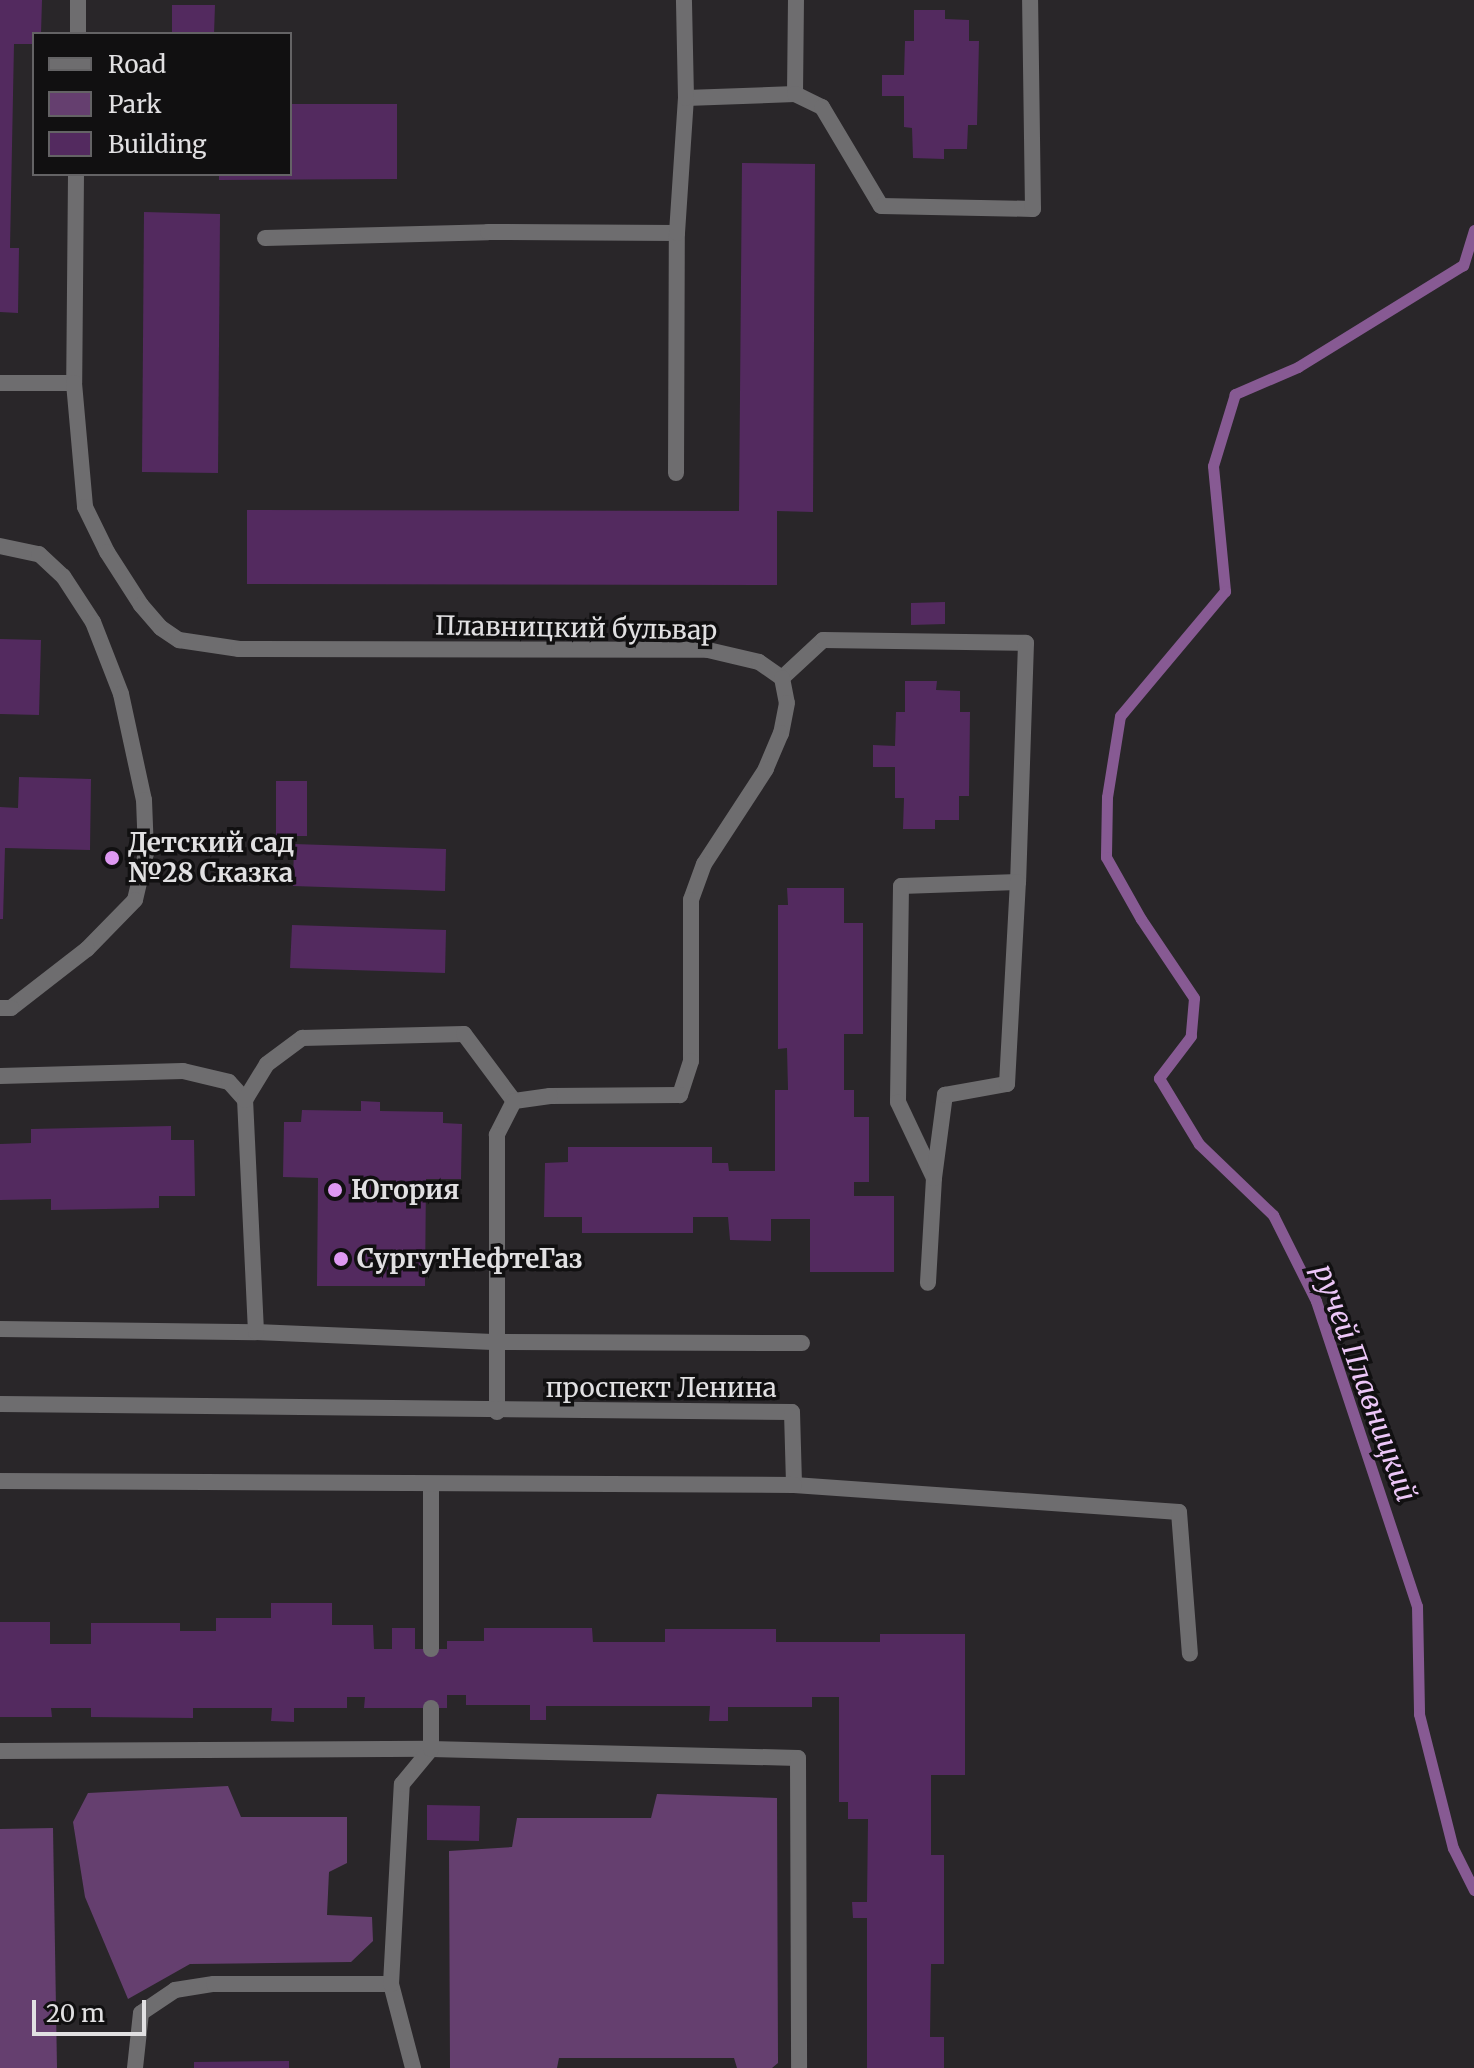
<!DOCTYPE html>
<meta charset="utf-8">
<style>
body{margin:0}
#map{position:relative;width:1474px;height:2068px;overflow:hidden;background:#292629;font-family:Merriweather,serif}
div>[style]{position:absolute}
.green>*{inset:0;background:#653f6f}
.stream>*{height:11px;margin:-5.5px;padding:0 5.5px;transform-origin:5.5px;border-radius:5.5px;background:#875a93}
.building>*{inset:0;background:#532a5f}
.service>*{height:16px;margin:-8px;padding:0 8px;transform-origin:8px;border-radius:8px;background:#6e6d6f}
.minor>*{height:16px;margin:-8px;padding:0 8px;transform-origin:8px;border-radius:8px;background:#6e6d6f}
.dots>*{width:22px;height:22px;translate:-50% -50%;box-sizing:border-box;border:4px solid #111011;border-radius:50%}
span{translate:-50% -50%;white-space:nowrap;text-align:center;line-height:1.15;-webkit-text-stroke:7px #111011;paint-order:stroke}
.street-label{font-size:26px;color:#e1e0e2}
.poi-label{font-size:26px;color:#e1e0e2;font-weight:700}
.left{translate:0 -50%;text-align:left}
.water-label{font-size:28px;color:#edc7f8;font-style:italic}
.legend{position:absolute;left:32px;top:32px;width:260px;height:144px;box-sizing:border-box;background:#111011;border:2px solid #646365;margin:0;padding:10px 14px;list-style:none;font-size:24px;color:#e1e0e2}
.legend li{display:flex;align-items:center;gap:16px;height:40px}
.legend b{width:40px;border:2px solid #646365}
.scale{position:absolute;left:32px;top:2000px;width:114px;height:36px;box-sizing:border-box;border:4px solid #e1e0e2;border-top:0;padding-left:10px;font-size:24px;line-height:28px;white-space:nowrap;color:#e1e0e2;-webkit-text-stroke:6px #111011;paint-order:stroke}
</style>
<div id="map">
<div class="green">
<i style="clip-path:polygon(228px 1786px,241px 1817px,347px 1817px,347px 1863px,329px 1872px,327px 1915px,372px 1917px,373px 1941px,351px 1962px,190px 1964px,128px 1999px,85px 1897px,73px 1822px,88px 1793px)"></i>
<i style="clip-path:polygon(657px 1794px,777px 1798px,778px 2063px,772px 2068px,737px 2068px,734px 2058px,559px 2058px,557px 2068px,450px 2068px,449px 1851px,512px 1847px,517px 1818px,651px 1818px)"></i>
<i style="clip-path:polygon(53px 1828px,57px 2068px,0 2068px,0 1829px)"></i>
</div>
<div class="stream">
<i style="left:1474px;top:230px;width:37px;rotate:107deg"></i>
<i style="left:1463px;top:265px;width:194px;rotate:148.3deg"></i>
<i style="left:1298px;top:367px;width:69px;rotate:156.8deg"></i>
<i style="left:1235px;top:394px;width:75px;rotate:107deg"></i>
<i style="left:1213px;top:466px;width:126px;rotate:84.5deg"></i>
<i style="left:1225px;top:591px;width:163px;rotate:130deg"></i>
<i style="left:1120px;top:716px;width:82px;rotate:99.1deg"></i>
<i style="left:1107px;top:797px;width:60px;rotate:91deg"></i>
<i style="left:1106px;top:857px;width:71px;rotate:60.6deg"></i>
<i style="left:1141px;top:919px;width:95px;rotate:56.1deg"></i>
<i style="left:1194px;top:998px;width:38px;rotate:95deg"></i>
<i style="left:1191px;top:1036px;width:53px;rotate:127.3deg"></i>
<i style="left:1159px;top:1078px;width:77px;rotate:58.8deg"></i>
<i style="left:1199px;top:1144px;width:103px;rotate:43.8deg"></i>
<i style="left:1273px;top:1215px;width:96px;rotate:63.4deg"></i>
<i style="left:1316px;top:1301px;width:321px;rotate:71.7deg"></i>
<i style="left:1417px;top:1606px;width:108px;rotate:88.9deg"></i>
<i style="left:1419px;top:1714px;width:138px;rotate:75.8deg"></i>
<i style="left:1453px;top:1848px;width:47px;rotate:63.4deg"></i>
</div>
<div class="building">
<i style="clip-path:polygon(0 0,42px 0,41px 34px,34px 34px,34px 44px,14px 44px,10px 248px,19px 248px,18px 313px,0 312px)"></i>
<i style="clip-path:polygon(172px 5px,215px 5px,214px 34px,172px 34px)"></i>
<i style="clip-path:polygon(914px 10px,945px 10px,945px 19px,969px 20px,969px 41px,979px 41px,977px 125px,968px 125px,967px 149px,944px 149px,944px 159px,913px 158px,912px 128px,904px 127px,904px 96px,882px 96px,882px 75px,904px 75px,905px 41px,914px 41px)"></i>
<i style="clip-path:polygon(290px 104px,397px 104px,397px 179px,219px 180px,219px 174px,290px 174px)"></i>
<i style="clip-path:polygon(742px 163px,815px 164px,813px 512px,777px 511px,777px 585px,247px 584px,247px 510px,739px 511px)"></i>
<i style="clip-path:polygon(144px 212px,220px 214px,218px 473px,142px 472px)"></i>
<i style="clip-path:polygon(945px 602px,945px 624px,911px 625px,911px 603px)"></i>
<i style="clip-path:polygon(0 639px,41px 640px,39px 715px,0 714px)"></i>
<i style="clip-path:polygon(905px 681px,937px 681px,936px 690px,960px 691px,960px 712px,970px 712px,969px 796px,959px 796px,959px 820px,935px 820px,935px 829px,903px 829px,904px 798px,895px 798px,895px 767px,873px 767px,873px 745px,895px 746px,896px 712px,905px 712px)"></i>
<i style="clip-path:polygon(19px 777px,91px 779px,90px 850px,5px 848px,3px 919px,0 919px,0 807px,18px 808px)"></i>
<i style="clip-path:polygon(276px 781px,307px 781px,307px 836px,276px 836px)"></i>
<i style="clip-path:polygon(294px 844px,446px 849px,445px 891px,293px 886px)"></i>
<i style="clip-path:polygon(787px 888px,844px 888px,844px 923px,863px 923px,863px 1034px,844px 1034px,844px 1090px,854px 1090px,854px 1117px,869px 1117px,869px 1182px,854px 1182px,854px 1196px,894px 1196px,894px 1272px,810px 1272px,810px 1219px,771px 1219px,771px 1241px,730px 1240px,728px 1217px,693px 1217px,693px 1233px,582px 1233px,582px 1217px,544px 1217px,545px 1163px,568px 1162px,568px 1147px,712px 1147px,712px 1163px,728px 1163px,729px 1171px,775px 1171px,775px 1090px,788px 1090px,787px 1048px,778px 1049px,778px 905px,788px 905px)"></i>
<i style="clip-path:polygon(292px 925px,446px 930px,445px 973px,290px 968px)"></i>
<i style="clip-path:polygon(361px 1101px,380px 1102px,380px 1111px,443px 1112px,443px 1123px,462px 1124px,461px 1179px,426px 1179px,425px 1286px,317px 1286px,318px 1178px,283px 1177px,284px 1122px,301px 1122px,302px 1110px,361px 1111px)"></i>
<i style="clip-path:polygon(171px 1126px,171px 1140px,194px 1140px,195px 1196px,159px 1196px,159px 1208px,51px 1210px,51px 1199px,0 1200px,0 1144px,31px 1143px,31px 1129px)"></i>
<i style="clip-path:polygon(271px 1603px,332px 1603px,332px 1625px,373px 1625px,374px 1649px,392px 1649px,392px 1628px,415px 1628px,415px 1649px,447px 1649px,447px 1641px,484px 1641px,484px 1628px,592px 1628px,593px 1642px,665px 1642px,665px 1629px,776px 1629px,776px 1642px,880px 1642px,880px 1634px,965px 1634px,965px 1775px,931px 1775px,931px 1855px,944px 1855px,944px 1964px,931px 1964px,930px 2037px,944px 2037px,944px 2068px,867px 2068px,867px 1918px,853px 1918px,852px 1902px,867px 1902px,868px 1819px,848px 1819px,848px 1802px,839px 1802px,839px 1697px,812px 1697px,812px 1707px,728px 1707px,728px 1721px,709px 1721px,710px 1706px,546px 1706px,546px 1720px,530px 1720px,530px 1705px,466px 1705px,466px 1695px,447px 1695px,447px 1708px,364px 1708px,365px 1697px,347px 1697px,347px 1708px,294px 1708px,294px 1722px,271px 1721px,272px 1708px,193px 1708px,193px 1718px,91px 1717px,91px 1708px,51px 1708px,52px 1717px,0 1717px,0 1622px,50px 1622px,50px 1644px,91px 1644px,91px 1623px,180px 1623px,180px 1631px,216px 1631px,216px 1618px,271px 1618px)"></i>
<i style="clip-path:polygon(427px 1805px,480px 1806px,479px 1841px,427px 1840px)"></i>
<i style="clip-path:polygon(289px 2061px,289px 2068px,194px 2068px,194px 2062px)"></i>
</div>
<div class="service">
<i style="left:795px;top:94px;width:94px;rotate:-89.4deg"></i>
<i style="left:686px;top:98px;width:109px;rotate:-2.1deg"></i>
<i style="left:795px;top:94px;width:30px;rotate:26deg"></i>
<i style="left:822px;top:107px;width:115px;rotate:59.2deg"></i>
<i style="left:881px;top:206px;width:152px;rotate:1.1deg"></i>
<i style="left:1033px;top:209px;width:209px;rotate:-90.8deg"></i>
<i style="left:265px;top:238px;width:223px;rotate:-1.5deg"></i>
<i style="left:488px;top:232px;width:189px;rotate:0.3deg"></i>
<i style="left:0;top:383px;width:74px"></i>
<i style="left:676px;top:473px;width:240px;rotate:-89.8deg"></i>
<i style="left:677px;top:233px;width:135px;rotate:-86.2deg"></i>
<i style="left:686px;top:98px;width:98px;rotate:-91.2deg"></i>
<i style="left:0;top:546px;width:40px;rotate:12deg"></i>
<i style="left:39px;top:554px;width:33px;rotate:43deg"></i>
<i style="left:63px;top:576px;width:55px;rotate:56.9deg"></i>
<i style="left:93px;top:622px;width:77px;rotate:68.7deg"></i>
<i style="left:121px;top:694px;width:108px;rotate:77.8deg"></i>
<i style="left:144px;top:800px;width:53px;rotate:87.8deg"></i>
<i style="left:146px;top:853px;width:48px;rotate:103.2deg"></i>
<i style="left:135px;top:900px;width:69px;rotate:134.4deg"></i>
<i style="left:87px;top:949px;width:96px;rotate:142.2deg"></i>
<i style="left:11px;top:1008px;width:11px;rotate:180deg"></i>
<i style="left:782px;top:678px;width:56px;rotate:-42.8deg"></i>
<i style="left:823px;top:640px;width:203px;rotate:0.8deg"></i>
<i style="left:1026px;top:643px;width:239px;rotate:91.9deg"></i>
<i style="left:1018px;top:882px;width:117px;rotate:178deg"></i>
<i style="left:901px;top:886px;width:216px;rotate:90.8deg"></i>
<i style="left:898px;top:1102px;width:84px;rotate:64.7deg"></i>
<i style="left:934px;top:1178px;width:105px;rotate:93.3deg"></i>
<i style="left:0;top:1076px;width:183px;rotate:-1.6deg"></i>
<i style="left:183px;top:1071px;width:47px;rotate:13.4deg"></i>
<i style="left:229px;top:1082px;width:24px;rotate:48deg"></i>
<i style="left:934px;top:1178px;width:84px;rotate:-82.5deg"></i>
<i style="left:945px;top:1095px;width:63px;rotate:-10.1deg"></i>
<i style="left:1007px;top:1084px;width:202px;rotate:-86.9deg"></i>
<i style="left:0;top:1329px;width:256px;rotate:0.7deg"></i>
<i style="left:256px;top:1332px;width:243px;rotate:2.4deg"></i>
<i style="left:499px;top:1342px;width:303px;rotate:0.2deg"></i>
<i style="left:256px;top:1332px;width:232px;rotate:-92.7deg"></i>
<i style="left:245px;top:1100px;width:42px;rotate:-58.6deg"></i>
<i style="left:267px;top:1064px;width:44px;rotate:-36.6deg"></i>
<i style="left:302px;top:1038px;width:162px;rotate:-1.4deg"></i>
<i style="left:464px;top:1034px;width:84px;rotate:53.3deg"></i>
<i style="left:794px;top:1485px;width:386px;rotate:4deg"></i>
<i style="left:1179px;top:1512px;width:142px;rotate:85.6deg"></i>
<i style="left:431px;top:1486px;width:163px;rotate:90deg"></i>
<i style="left:0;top:1751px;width:431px;rotate:-0.3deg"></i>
<i style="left:431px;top:1749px;width:367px;rotate:1.4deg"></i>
<i style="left:798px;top:1758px;width:310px;rotate:89.8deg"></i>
<i style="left:391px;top:1984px;width:87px;rotate:75.3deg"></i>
<i style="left:135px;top:2068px;width:55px;rotate:-83.8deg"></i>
<i style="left:141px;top:2013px;width:41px;rotate:-34.1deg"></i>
<i style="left:175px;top:1990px;width:39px;rotate:-9deg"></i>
<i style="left:214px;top:1984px;width:177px"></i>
<i style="left:391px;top:1984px;width:200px;rotate:-86.9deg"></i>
<i style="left:402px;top:1784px;width:45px;rotate:-50.4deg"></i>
<i style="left:431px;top:1749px;width:41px;rotate:-90deg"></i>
</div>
<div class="minor">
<i style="left:78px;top:34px;width:34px;rotate:-90deg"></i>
<i style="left:76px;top:174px;width:209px;rotate:90.5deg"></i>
<i style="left:74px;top:383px;width:124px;rotate:84.9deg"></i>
<i style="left:85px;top:507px;width:50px;rotate:63.9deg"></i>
<i style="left:107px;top:552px;width:63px;rotate:57.3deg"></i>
<i style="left:141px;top:605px;width:30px;rotate:49deg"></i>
<i style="left:161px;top:628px;width:22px;rotate:34deg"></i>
<i style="left:179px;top:640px;width:61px;rotate:8.5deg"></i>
<i style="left:239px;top:649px;width:469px;rotate:0.1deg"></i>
<i style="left:708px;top:650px;width:52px;rotate:13.2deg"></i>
<i style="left:759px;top:662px;width:28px;rotate:35deg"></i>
<i style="left:782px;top:678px;width:25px;rotate:79deg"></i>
<i style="left:787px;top:703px;width:31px;rotate:101deg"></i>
<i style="left:781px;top:733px;width:39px;rotate:113deg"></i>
<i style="left:766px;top:769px;width:113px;rotate:123.1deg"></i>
<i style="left:704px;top:864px;width:38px;rotate:110deg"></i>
<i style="left:691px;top:900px;width:161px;rotate:90deg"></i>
<i style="left:691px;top:1061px;width:36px;rotate:108deg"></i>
<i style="left:680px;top:1095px;width:130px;rotate:179.6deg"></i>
<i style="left:550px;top:1096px;width:36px;rotate:172deg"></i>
<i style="left:514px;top:1101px;width:38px;rotate:117deg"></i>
<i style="left:497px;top:1135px;width:277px;rotate:90deg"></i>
<i style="left:0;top:1404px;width:792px;rotate:0.58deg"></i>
<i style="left:792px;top:1412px;width:73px;rotate:88.4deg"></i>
<i style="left:794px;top:1485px;width:794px;rotate:-179.71deg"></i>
</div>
<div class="dots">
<i style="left:112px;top:858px;background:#de98f2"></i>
<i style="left:335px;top:1190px;background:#de98f2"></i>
<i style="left:341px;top:1259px;background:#de98f2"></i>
</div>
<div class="street-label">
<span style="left:576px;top:628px;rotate:1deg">Плавницкий бульвар</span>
<span style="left:661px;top:1388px">проспект Ленина</span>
</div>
<div class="poi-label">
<span class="left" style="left:128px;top:858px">Детский сад<br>№28 Сказка</span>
<span class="left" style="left:351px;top:1190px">Югория</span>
<span class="left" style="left:357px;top:1259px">СургутНефтеГаз</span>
</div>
<div class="water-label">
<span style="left:1365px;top:1383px;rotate:70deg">ручей Плавницкий</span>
</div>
<ul class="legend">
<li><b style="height:10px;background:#6e6d6f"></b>Road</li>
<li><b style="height:22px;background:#653f6f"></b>Park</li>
<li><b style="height:22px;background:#532a5f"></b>Building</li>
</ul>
<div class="scale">20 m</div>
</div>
